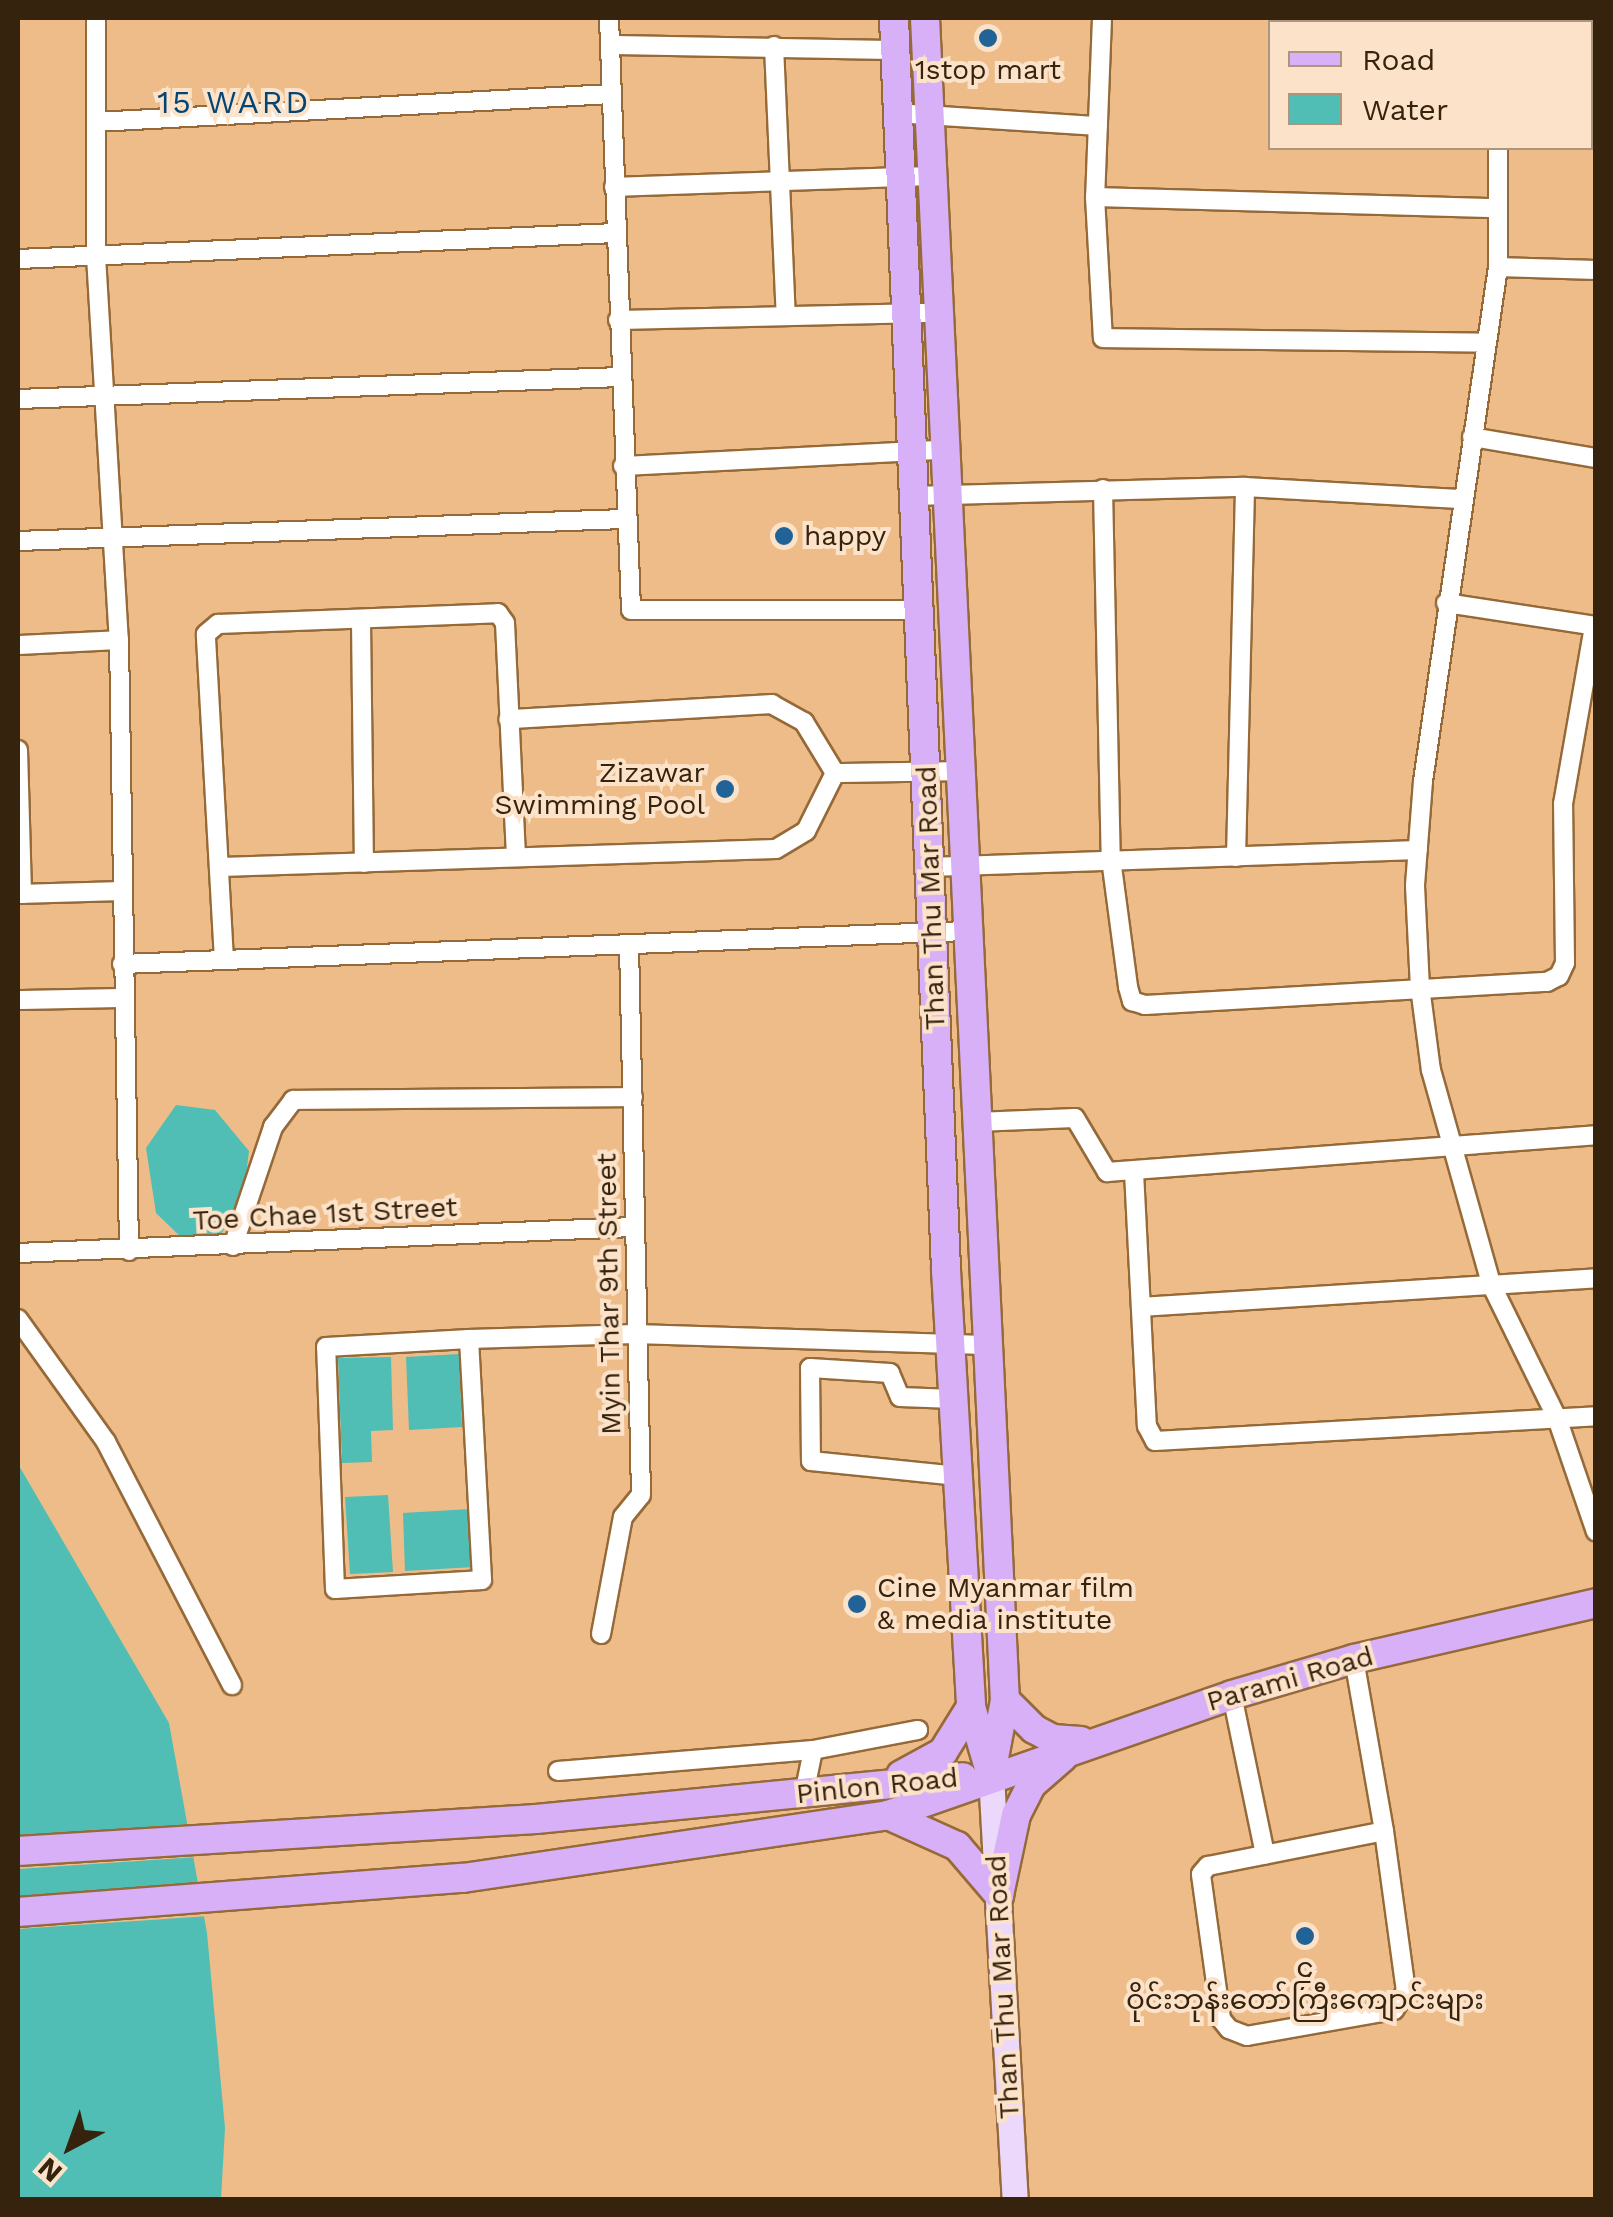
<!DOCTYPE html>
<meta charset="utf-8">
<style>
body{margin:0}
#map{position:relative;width:1613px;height:2217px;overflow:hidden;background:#edbc89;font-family:"Work Sans","Noto Sans Myanmar",sans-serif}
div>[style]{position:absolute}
.water>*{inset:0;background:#50beb4}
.pier>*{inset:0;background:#edbc89}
.roads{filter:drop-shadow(2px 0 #966a38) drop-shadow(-2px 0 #966a38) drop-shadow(0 2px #966a38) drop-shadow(0 -2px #966a38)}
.minor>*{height:18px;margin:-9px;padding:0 9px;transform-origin:9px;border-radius:9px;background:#fff}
.secondary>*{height:25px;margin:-12.5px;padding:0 12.5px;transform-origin:12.5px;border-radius:12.5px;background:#ebd8fb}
.primary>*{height:28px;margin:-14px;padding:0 14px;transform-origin:14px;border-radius:14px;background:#d7b0f8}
.dots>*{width:28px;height:28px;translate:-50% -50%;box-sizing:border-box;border:5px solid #fbe2c9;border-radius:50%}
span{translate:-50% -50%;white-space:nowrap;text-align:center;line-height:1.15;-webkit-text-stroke:8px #fbe2c9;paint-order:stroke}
.poi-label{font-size:28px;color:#36230e}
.left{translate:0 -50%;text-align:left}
.right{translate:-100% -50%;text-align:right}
.street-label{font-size:28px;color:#36230e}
.quarter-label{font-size:32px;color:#034575;letter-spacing:2.5px}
.frame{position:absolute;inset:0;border:20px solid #36230e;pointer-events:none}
.legend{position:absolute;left:1268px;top:20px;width:325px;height:130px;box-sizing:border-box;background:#fbe2c9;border:2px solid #ac967e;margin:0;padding:12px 18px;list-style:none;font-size:30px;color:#36230e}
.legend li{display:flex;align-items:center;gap:20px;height:50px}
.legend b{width:50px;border:2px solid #ac967e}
.north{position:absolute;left:20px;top:2097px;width:100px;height:100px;-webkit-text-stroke:8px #fbe2c9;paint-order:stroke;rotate:221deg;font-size:28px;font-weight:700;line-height:40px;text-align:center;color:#36230e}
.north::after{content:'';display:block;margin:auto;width:35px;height:45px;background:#36230e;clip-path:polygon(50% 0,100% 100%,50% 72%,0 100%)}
</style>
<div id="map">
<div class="water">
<i style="clip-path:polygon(176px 1105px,215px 1110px,249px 1151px,242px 1208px,213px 1243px,187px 1243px,156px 1213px,146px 1148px)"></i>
<i style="clip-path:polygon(459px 1354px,462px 1427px,409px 1430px,406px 1357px)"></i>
<i style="clip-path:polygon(391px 1357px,393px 1430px,371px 1431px,372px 1462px,342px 1463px,338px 1358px)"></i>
<i style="clip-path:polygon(18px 1464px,169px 1723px,207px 1933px,225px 2128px,221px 2199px,18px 2199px)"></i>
<i style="clip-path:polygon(388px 1495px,393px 1572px,350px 1574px,345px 1497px)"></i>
<i style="clip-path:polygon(470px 1509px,474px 1567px,405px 1571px,403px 1513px)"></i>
</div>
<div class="pier">
<i style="clip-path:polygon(192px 1824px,198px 1857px,18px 1869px,18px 1836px)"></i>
<i style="clip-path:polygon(203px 1884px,209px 1916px,18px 1929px,18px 1896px)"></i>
</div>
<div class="roads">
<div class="minor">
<i style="left:96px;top:18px;width:238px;rotate:90deg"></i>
<i style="left:96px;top:256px;width:385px;rotate:86.6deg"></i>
<i style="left:119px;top:640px;width:611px;rotate:89.06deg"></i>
<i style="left:609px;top:18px;width:592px;rotate:87.87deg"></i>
<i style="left:631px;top:610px;width:287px"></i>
<i style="left:1102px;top:18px;width:179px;rotate:92.2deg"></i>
<i style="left:1095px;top:197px;width:141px;rotate:86.8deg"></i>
<i style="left:1103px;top:338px;width:382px;rotate:0.7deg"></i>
<i style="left:1500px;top:22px;width:4px;rotate:-90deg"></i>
<i style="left:610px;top:45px;width:285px;rotate:1deg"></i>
<i style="left:774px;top:46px;width:270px;rotate:87.5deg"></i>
<i style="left:896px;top:113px;width:202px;rotate:3.7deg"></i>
<i style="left:96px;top:122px;width:516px;rotate:-3.11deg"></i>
<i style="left:1498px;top:148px;width:119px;rotate:90deg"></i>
<i style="left:1498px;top:267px;width:519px;rotate:98.3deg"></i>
<i style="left:1423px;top:781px;width:105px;rotate:94.4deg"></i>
<i style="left:1415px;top:886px;width:101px;rotate:87.2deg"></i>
<i style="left:1420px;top:987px;width:84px;rotate:82.5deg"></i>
<i style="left:1431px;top:1070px;width:222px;rotate:74.3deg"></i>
<i style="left:1491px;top:1284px;width:149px;rotate:63.8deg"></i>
<i style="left:1557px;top:1418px;width:120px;rotate:71.1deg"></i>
<i style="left:614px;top:187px;width:315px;rotate:-2deg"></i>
<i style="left:1095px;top:197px;width:402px;rotate:1.6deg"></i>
<i style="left:18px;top:259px;width:599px;rotate:-2.49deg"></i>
<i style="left:1498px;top:267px;width:98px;rotate:1.8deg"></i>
<i style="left:618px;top:320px;width:318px;rotate:-1.3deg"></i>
<i style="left:18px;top:399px;width:602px;rotate:-2.09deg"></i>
<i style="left:1472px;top:437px;width:126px;rotate:9.6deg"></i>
<i style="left:623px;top:466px;width:320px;rotate:-2.9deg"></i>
<i style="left:1103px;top:489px;width:370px;rotate:88.8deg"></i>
<i style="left:1111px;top:859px;width:129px;rotate:82.4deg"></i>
<i style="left:1128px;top:987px;width:15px;rotate:74deg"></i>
<i style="left:1132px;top:1001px;width:14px;rotate:17deg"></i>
<i style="left:1145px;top:1005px;width:403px;rotate:-3.3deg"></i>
<i style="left:1547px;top:982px;width:13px;rotate:-27deg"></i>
<i style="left:1559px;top:976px;width:14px;rotate:-65deg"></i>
<i style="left:1565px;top:963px;width:159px;rotate:-90.7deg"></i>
<i style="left:1563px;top:804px;width:181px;rotate:-80.1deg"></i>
<i style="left:913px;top:496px;width:332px;rotate:-1.6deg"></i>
<i style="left:1245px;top:487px;width:215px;rotate:3.2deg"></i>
<i style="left:18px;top:541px;width:607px;rotate:-2.08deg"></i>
<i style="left:1446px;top:603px;width:152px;rotate:8.7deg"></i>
<i style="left:361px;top:622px;width:241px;rotate:89.3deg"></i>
<i style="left:18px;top:645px;width:101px;rotate:-2.8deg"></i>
<i style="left:18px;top:750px;width:144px;rotate:88.4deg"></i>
<i style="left:835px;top:773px;width:122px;rotate:-0.9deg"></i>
<i style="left:1236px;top:857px;width:370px;rotate:-88.6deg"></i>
<i style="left:221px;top:867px;width:555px;rotate:-1.86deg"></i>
<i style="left:776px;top:849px;width:35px;rotate:-31deg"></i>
<i style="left:806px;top:831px;width:65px;rotate:-63.4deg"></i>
<i style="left:835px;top:773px;width:60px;rotate:-121.3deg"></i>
<i style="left:804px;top:722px;width:37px;rotate:-151deg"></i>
<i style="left:772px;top:704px;width:264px;rotate:176.7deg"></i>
<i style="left:929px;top:867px;width:489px;rotate:-2deg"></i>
<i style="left:18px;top:894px;width:104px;rotate:-1.7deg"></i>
<i style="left:224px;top:960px;width:326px;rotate:-93.2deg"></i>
<i style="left:206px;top:634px;width:16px;rotate:-40deg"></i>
<i style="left:218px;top:624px;width:280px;rotate:-2.2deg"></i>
<i style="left:498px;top:613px;width:12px;rotate:55deg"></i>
<i style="left:505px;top:623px;width:231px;rotate:87.3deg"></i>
<i style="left:122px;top:964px;width:845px;rotate:-2.24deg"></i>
<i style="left:18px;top:1000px;width:106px;rotate:-1.1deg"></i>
<i style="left:976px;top:1122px;width:99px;rotate:-2.3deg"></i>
<i style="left:1075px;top:1118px;width:63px;rotate:59.3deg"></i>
<i style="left:1107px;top:1172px;width:490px;rotate:-4.3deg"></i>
<i style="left:1134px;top:1172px;width:254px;rotate:87.1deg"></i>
<i style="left:1147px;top:1426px;width:17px;rotate:62deg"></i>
<i style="left:1155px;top:1441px;width:442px;rotate:-3.2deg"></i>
<i style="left:233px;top:1246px;width:126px;rotate:-71.4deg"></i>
<i style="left:273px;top:1127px;width:34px;rotate:-53deg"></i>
<i style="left:293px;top:1100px;width:340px;rotate:-0.5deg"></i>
<i style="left:18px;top:1253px;width:617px;rotate:-2.42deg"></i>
<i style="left:1141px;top:1307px;width:456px;rotate:-3.6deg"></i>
<i style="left:18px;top:1319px;width:151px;rotate:54.4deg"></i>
<i style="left:106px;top:1442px;width:274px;rotate:62.6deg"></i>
<i style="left:469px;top:1339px;width:241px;rotate:86.9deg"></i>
<i style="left:482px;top:1580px;width:147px;rotate:176.5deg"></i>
<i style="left:335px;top:1589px;width:242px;rotate:-92.1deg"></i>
<i style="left:326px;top:1347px;width:143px;rotate:-3.2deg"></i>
<i style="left:469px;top:1339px;width:166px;rotate:-1.7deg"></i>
<i style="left:635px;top:1334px;width:350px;rotate:1.8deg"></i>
<i style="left:954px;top:1399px;width:54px;rotate:-177.9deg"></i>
<i style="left:900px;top:1397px;width:26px;rotate:-113deg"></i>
<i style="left:890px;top:1373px;width:80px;rotate:-176.4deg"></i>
<i style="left:810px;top:1368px;width:93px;rotate:89.4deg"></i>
<i style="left:811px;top:1461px;width:148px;rotate:5.8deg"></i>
<i style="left:601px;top:1634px;width:119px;rotate:-79.4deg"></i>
<i style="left:623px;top:1517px;width:28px;rotate:-51deg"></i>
<i style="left:641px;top:1495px;width:551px;rotate:-91.25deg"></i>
<i style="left:1354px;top:1659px;width:175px;rotate:80.1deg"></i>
<i style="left:1384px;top:1831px;width:162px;rotate:82.2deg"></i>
<i style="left:1406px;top:1991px;width:22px;rotate:122deg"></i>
<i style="left:1394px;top:2010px;width:149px;rotate:170deg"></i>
<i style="left:1247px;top:2036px;width:19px;rotate:-159deg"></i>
<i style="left:1229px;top:2029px;width:13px;rotate:-129deg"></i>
<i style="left:1221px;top:2019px;width:146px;rotate:-97.9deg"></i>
<i style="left:1201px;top:1874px;width:11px;rotate:-49deg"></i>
<i style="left:1208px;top:1866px;width:179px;rotate:-11.2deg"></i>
<i style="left:1232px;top:1695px;width:163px;rotate:78.3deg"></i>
<i style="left:558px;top:1771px;width:256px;rotate:-4.7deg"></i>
<i style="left:813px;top:1750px;width:107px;rotate:-10.8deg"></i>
<i style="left:804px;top:1794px;width:45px;rotate:-78.4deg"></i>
</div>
<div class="secondary">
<i style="left:991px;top:1775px;width:426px;rotate:86.8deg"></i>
</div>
<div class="primary">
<i style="left:894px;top:18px;width:1253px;rotate:87.62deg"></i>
<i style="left:946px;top:1270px;width:438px;rotate:86.7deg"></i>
<i style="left:971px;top:1707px;width:71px;rotate:73.6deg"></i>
<i style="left:925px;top:18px;width:1684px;rotate:87.28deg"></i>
<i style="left:1005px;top:1700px;width:69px;rotate:100.8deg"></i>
<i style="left:1005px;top:1700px;width:41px;rotate:45deg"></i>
<i style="left:1034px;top:1729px;width:21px;rotate:28deg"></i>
<i style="left:1053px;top:1739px;width:28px;rotate:4deg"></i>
<i style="left:901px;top:1775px;width:48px;rotate:-28.7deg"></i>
<i style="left:943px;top:1752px;width:53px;rotate:-58.1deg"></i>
<i style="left:888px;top:1815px;width:76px;rotate:24.2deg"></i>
<i style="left:957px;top:1846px;width:65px;rotate:49.4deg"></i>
<i style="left:18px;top:1851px;width:519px;rotate:-3.54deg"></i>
<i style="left:536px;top:1819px;width:429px;rotate:-5.6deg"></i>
<i style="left:999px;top:1895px;width:82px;rotate:-78deg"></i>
<i style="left:1016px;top:1815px;width:34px;rotate:-63deg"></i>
<i style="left:1031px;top:1785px;width:43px;rotate:-41.2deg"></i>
<i style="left:18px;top:1912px;width:446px;rotate:-4.4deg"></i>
<i style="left:463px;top:1878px;width:430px;rotate:-8.4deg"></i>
<i style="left:888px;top:1815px;width:364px;rotate:-19.2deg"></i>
<i style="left:1232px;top:1695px;width:127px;rotate:-16.4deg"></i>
<i style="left:1354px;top:1659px;width:248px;rotate:-13deg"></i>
</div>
</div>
<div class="dots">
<i style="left:988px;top:38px;background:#216297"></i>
<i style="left:784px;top:536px;background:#216297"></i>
<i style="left:725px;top:789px;background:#216297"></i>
<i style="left:857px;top:1604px;background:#216297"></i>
<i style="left:1305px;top:1936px;background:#216297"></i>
</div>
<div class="poi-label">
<span style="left:988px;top:70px">1stop mart</span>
<span class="left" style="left:804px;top:536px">happy</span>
<span class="right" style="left:705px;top:789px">Zizawar<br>Swimming Pool</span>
<span class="left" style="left:877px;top:1604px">Cine Myanmar film<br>&amp; media institute</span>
<span style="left:1305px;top:1984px">၄<br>ဝိုင်းဘုန်းတော်ကြီးကျောင်းများ</span>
</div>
<div class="street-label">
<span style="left:931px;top:898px;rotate:-92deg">Than Thu Mar Road</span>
<span style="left:325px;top:1214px;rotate:-3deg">Toe Chae 1st Street</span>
<span style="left:609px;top:1294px;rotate:-91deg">Myin Thar 9th Street</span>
<span style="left:1290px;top:1679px;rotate:-16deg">Parami Road</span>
<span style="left:877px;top:1786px;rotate:-6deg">Pinlon Road</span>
<span style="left:1003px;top:1987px;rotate:-93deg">Than Thu Mar Road</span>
</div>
<div class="quarter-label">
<span style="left:234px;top:102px">15 WARD</span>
</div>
<div class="frame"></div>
<ul class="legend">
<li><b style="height:12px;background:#d7b0f8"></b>Road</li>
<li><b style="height:28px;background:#50beb4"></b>Water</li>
</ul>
<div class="north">N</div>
</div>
